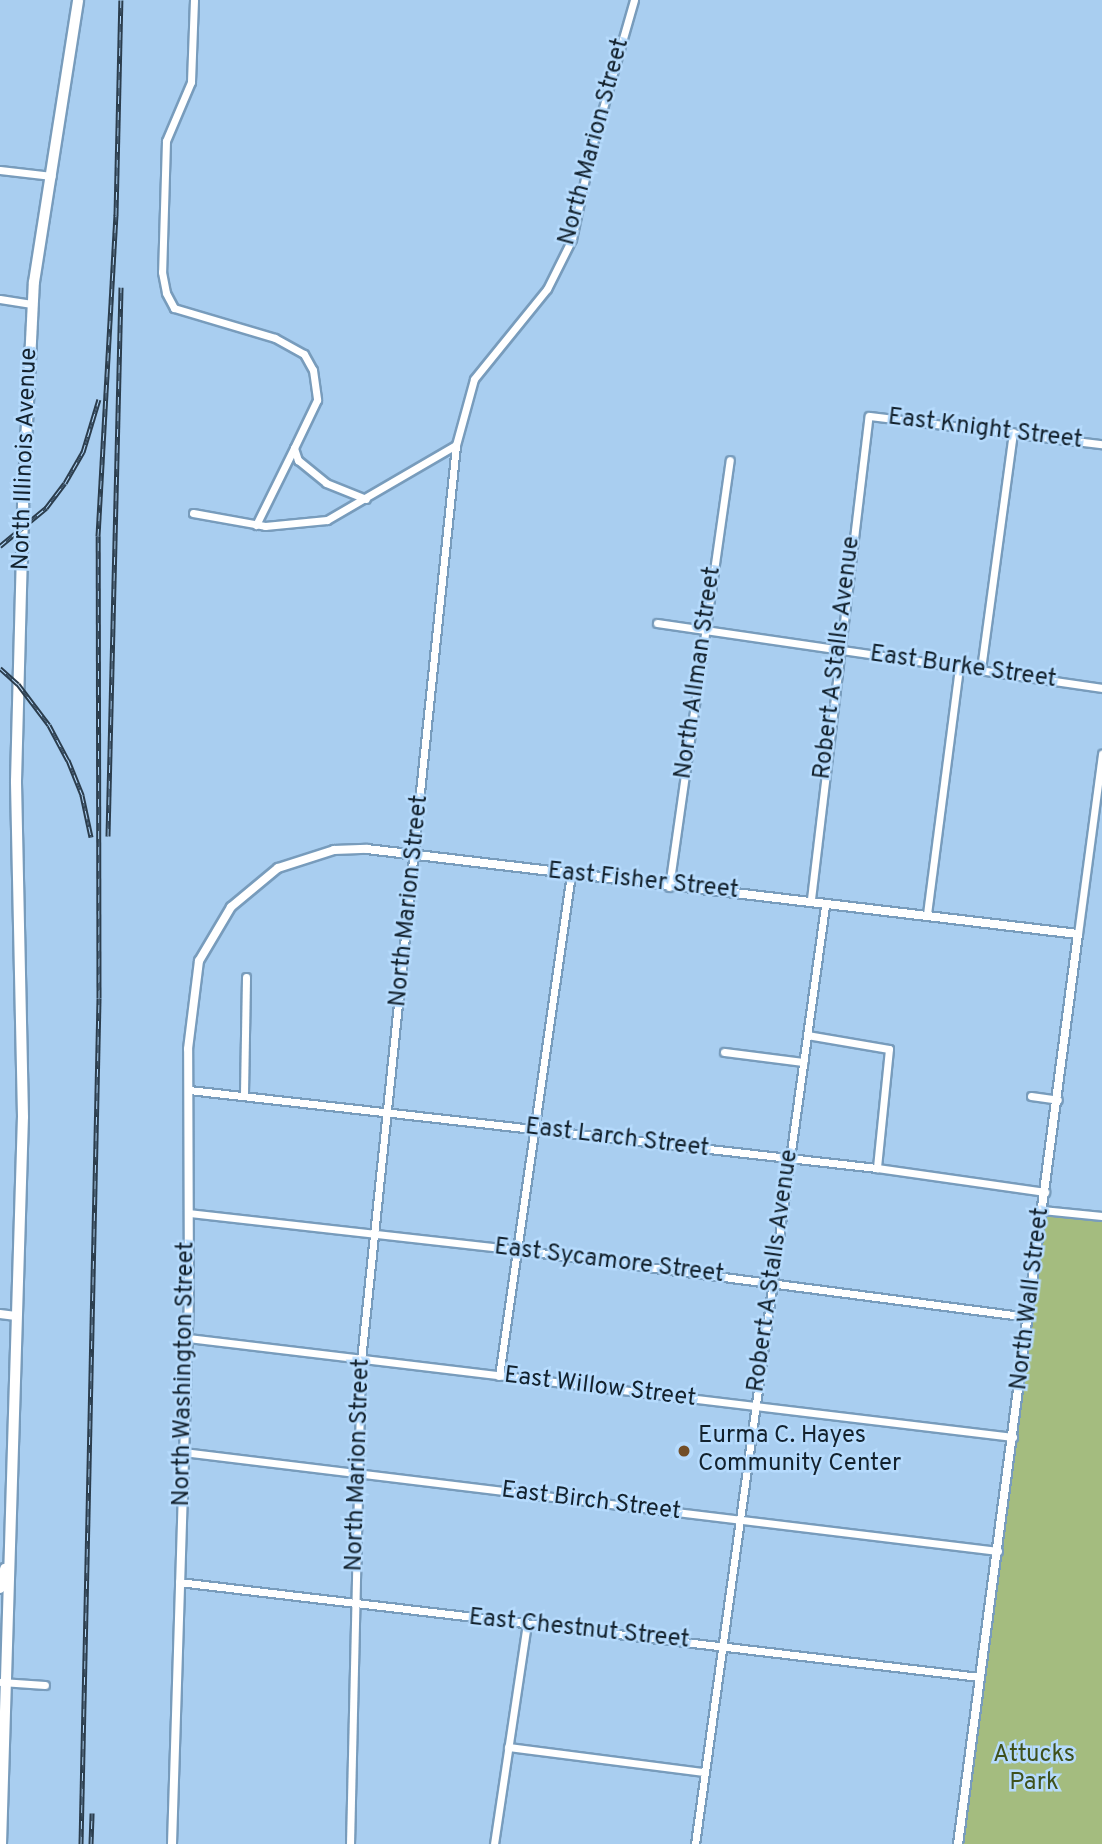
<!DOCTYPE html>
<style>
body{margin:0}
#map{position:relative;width:1102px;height:1844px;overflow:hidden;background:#a9cef0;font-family:Overpass,sans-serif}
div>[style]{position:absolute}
.green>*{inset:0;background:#a4bc7f}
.roads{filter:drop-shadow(2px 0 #789cbc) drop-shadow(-2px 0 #789cbc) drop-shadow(0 2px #789cbc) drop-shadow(0 -2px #789cbc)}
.minor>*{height:7px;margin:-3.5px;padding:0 3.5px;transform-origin:3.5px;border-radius:3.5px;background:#fff}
.tertiary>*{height:8px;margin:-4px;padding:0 4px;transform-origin:4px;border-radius:4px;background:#fff}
.primary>*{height:10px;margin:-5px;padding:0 5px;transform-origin:5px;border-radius:5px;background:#fff}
.rail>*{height:5px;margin-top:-2.5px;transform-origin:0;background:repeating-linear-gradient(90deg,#b6dbfd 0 8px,#2b3d4d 0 16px);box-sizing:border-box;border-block:2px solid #2b3d4d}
.dots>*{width:19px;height:19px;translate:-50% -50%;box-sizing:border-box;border:4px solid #b6dbfd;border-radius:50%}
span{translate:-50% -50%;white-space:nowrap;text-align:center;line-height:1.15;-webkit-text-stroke:5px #b6dbfd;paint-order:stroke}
.street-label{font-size:24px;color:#13222e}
.poi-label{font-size:24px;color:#13222e}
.left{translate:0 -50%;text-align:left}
.park-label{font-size:24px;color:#3f511c}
</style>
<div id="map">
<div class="green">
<i style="clip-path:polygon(1042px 1210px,1102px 1216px,1102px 1844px,955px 1844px)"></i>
</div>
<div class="roads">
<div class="minor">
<i style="left:194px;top:0;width:82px;rotate:92.1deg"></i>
<i style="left:191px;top:82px;width:64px;rotate:113deg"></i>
<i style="left:166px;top:141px;width:131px;rotate:91.7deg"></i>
<i style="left:162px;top:272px;width:21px;rotate:79deg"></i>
<i style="left:166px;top:293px;width:17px;rotate:62deg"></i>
<i style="left:174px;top:308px;width:105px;rotate:16.5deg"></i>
<i style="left:275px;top:338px;width:33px;rotate:29deg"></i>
<i style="left:304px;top:354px;width:18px;rotate:61deg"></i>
<i style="left:313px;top:370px;width:30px;rotate:82deg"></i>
<i style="left:317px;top:400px;width:53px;rotate:115.6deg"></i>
<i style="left:294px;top:448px;width:13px;rotate:72deg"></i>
<i style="left:298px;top:460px;width:36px;rotate:39deg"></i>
<i style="left:326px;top:483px;width:43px;rotate:21.8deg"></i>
<i style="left:0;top:170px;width:52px;rotate:6.6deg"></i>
<i style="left:0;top:299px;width:32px;rotate:9deg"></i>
<i style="left:193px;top:513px;width:73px;rotate:10.2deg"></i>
<i style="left:265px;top:526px;width:62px;rotate:-5.5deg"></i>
<i style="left:327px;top:520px;width:149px;rotate:-30.2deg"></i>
<i style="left:256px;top:525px;width:86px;rotate:-63.7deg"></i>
<i style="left:657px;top:623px;width:450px;rotate:8.3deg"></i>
<i style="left:981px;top:669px;width:239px;rotate:-82.3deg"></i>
<i style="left:669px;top:887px;width:431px;rotate:-81.9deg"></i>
<i style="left:811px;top:899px;width:486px;rotate:-83.2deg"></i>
<i style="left:869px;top:416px;width:235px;rotate:6.9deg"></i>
<i style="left:927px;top:914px;width:248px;rotate:-82.6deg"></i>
<i style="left:1078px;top:934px;width:182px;rotate:-82.4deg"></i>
<i style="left:807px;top:1035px;width:83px;rotate:9.7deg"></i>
<i style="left:889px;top:1049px;width:120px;rotate:95.8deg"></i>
<i style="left:724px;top:1052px;width:80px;rotate:7.2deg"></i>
<i style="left:189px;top:1090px;width:692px;rotate:6.47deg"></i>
<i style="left:877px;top:1168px;width:170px;rotate:8.1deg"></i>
<i style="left:244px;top:1093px;width:116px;rotate:-89deg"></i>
<i style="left:1031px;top:1096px;width:27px;rotate:8deg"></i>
<i style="left:1042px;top:1210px;width:60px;rotate:5.7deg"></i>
<i style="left:189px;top:1213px;width:331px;rotate:6.4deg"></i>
<i style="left:518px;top:1250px;width:514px;rotate:7.48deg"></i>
<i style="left:188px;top:1338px;width:831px;rotate:6.84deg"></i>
<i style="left:499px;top:1376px;width:507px;rotate:-81.84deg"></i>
<i style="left:183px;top:1452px;width:821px;rotate:6.93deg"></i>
<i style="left:179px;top:1582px;width:806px;rotate:6.77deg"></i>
<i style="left:0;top:1682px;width:45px;rotate:3.8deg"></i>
<i style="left:508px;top:1747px;width:198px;rotate:7.3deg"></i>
<i style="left:350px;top:1844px;width:484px;rotate:-88.7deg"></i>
<i style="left:361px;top:1360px;width:920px;rotate:-84.07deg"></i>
<i style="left:456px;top:445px;width:68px;rotate:-74.7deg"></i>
<i style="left:474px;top:379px;width:116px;rotate:-51deg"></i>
<i style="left:547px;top:289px;width:56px;rotate:-63.4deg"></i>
<i style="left:572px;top:239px;width:91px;rotate:-77.9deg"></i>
<i style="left:591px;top:150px;width:156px;rotate:-74deg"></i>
<i style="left:494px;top:1844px;width:222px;rotate:-81.5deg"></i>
<i style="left:695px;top:1844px;width:947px;rotate:-82.11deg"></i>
</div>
<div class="tertiary">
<i style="left:0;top:1314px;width:16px;rotate:7deg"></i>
<i style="left:172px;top:1844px;width:547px;rotate:-88.22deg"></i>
<i style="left:189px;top:1297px;width:248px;rotate:-90.2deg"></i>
<i style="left:188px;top:1049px;width:89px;rotate:-82.9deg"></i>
<i style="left:199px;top:961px;width:63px;rotate:-59.3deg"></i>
<i style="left:231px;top:907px;width:61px;rotate:-39.7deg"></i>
<i style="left:278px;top:868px;width:59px;rotate:-17.8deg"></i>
<i style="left:334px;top:850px;width:33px;rotate:-2deg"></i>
<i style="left:367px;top:849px;width:716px;rotate:6.82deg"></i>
<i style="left:1078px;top:934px;width:918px;rotate:97.51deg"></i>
</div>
<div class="primary">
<i style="left:0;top:1588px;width:20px;rotate:-75deg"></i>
<i style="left:1px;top:1844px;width:727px;rotate:-88.27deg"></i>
<i style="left:23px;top:1117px;width:336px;rotate:-91.2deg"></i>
<i style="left:16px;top:781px;width:276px;rotate:-88.5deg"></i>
<i style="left:23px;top:505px;width:223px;rotate:-87.2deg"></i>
<i style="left:34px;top:282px;width:285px;rotate:-81.1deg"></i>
</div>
</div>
<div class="rail">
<i style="left:0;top:546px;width:60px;rotate:-39.6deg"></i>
<i style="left:46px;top:508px;width:31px;rotate:-53deg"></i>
<i style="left:65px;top:483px;width:36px;rotate:-60deg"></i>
<i style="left:83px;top:452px;width:55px;rotate:-73.2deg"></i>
<i style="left:0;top:668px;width:24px;rotate:42deg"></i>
<i style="left:18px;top:684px;width:51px;rotate:52.9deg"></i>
<i style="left:49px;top:725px;width:40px;rotate:62deg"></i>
<i style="left:68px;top:760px;width:38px;rotate:68deg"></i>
<i style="left:82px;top:795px;width:43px;rotate:77.9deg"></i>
<i style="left:108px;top:836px;width:549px;rotate:-88.64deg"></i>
<i style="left:81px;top:1844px;width:846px;rotate:-88.78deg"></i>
<i style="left:99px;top:998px;width:462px;rotate:-90.1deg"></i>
<i style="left:98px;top:536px;width:322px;rotate:-86.8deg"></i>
<i style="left:116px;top:215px;width:215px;rotate:-88.7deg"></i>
<i style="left:91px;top:1844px;width:31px;rotate:-88deg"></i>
</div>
<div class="dots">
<i style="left:684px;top:1451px;background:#724e28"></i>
</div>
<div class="street-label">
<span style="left:595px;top:142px;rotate:-75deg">North Marion Street</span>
<span style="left:985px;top:430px;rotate:7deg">East Knight Street</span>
<span style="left:26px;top:459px;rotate:-88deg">North Illinois Avenue</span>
<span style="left:838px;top:658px;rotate:-83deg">Robert A Stalls Avenue</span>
<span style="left:963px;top:668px;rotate:8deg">East Burke Street</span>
<span style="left:699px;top:673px;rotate:-82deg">North Allman Street</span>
<span style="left:643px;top:882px;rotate:6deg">East Fisher Street</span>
<span style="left:410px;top:901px;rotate:-84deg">North Marion Street</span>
<span style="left:617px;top:1139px;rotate:7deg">East Larch Street</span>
<span style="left:609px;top:1262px;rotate:7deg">East Sycamore Street</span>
<span style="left:774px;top:1271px;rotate:-82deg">Robert A Stalls Avenue</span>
<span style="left:1031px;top:1299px;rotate:-83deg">North Wall Street</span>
<span style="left:185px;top:1374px;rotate:-89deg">North Washington Street</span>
<span style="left:600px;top:1388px;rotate:7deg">East Willow Street</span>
<span style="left:359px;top:1465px;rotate:-88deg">North Marion Street</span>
<span style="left:591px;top:1502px;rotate:7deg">East Birch Street</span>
<span style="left:579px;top:1630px;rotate:6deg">East Chestnut Street</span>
</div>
<div class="poi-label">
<span class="left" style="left:698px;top:1451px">Eurma C. Hayes<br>Community Center</span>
</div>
<div class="park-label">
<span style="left:1034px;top:1770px">Attucks<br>Park</span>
</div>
</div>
